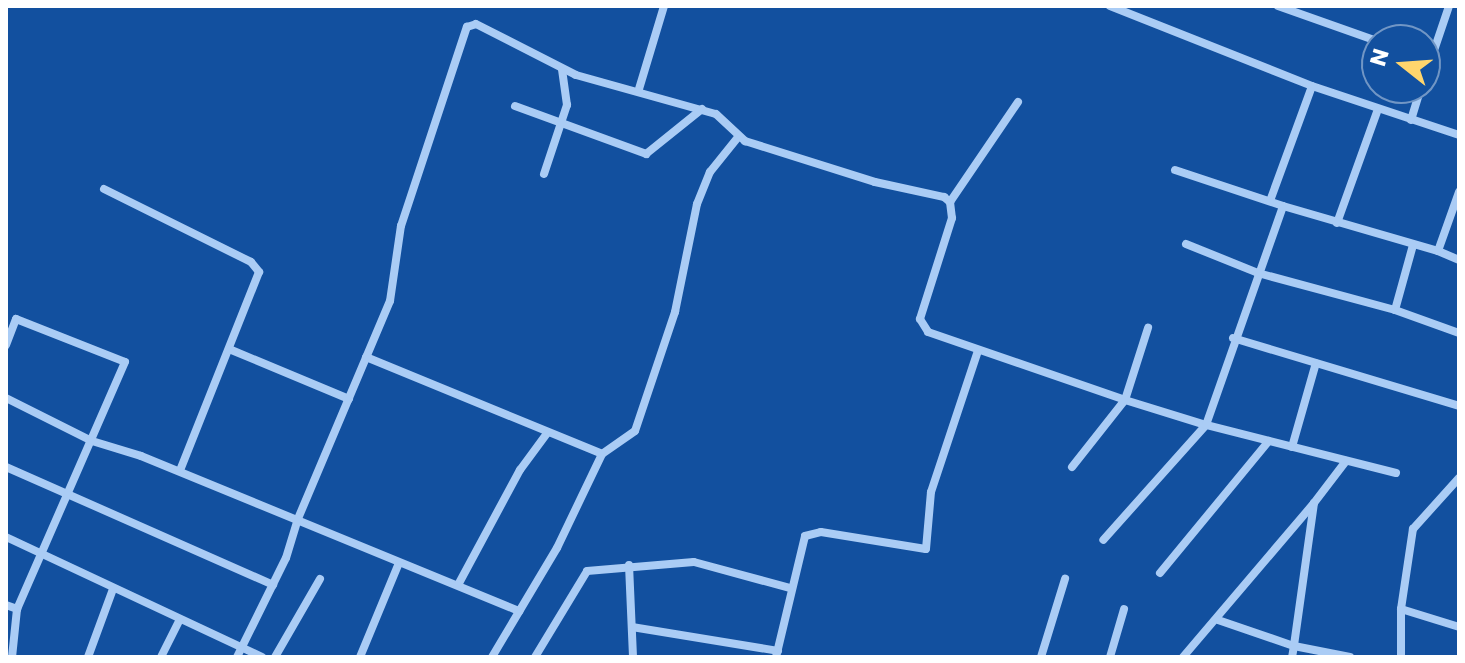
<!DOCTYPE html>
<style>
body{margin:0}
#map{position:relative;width:1465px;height:663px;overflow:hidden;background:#12509f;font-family:Poppins,sans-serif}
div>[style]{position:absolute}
.minor>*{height:8px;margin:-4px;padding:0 4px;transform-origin:4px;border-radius:4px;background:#aaccf5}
span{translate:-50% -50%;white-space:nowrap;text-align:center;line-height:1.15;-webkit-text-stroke:6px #12509f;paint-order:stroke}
.frame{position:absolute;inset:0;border:8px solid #fff;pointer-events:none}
.north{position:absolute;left:1361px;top:24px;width:80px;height:80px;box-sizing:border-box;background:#12509f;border:2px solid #7196c5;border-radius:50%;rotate:287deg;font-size:22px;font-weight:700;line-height:32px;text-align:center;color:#fff}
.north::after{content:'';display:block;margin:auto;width:28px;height:36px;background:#ffd56d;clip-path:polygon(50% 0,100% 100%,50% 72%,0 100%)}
</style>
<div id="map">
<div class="minor">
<i style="left:1110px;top:6px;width:217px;rotate:21.6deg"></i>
<i style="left:1278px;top:6px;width:105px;rotate:19.5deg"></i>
<i style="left:1425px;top:77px;width:75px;rotate:-71.3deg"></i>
<i style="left:639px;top:89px;width:87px;rotate:-73.2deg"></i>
<i style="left:515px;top:106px;width:140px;rotate:20.1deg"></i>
<i style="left:646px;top:154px;width:72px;rotate:-38.8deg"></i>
<i style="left:1411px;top:120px;width:34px;rotate:-73deg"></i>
<i style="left:1175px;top:170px;width:114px;rotate:18.4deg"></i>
<i style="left:544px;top:174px;width:73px;rotate:-71.6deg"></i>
<i style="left:567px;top:105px;width:36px;rotate:-98deg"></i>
<i style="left:104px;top:189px;width:164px;rotate:26.4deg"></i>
<i style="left:251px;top:262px;width:13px;rotate:51deg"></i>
<i style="left:259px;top:272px;width:214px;rotate:111.7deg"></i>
<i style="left:1270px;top:201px;width:122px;rotate:-69.9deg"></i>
<i style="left:1312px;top:86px;width:155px;rotate:18.4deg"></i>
<i style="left:950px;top:202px;width:121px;rotate:-55.8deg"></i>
<i style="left:1337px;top:223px;width:121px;rotate:-70.2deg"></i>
<i style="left:1186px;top:244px;width:78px;rotate:21.9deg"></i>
<i style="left:1258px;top:273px;width:142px;rotate:15.1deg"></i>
<i style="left:1395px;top:310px;width:67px;rotate:-74.5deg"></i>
<i style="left:1438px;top:251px;width:23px;rotate:23deg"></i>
<i style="left:1395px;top:310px;width:68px;rotate:19.8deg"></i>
<i style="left:1233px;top:338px;width:236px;rotate:16.7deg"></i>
<i style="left:6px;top:345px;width:28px;rotate:-69deg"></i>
<i style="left:16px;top:319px;width:117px;rotate:21.5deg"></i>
<i style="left:125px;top:362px;width:270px;rotate:113.6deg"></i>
<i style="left:229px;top:349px;width:130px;rotate:22.6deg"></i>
<i style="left:366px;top:357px;width:255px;rotate:22.3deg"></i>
<i style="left:6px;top:398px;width:96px;rotate:26.6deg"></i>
<i style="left:92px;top:441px;width:51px;rotate:17deg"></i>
<i style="left:141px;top:456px;width:409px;rotate:22.3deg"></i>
<i style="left:1292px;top:447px;width:87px;rotate:-74.1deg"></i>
<i style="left:1346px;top:461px;width:53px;rotate:127.3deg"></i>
<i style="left:1314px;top:503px;width:144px;rotate:98deg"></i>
<i style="left:1294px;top:646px;width:57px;rotate:11.1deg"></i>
<i style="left:6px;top:467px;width:292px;rotate:23.8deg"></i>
<i style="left:1072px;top:467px;width:85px;rotate:-51.7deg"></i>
<i style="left:1125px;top:400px;width:85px;rotate:17.2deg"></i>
<i style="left:1206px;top:425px;width:154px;rotate:131.8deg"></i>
<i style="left:1396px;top:473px;width:196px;rotate:-165.8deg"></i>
<i style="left:1206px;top:425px;width:232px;rotate:-70.6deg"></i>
<i style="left:1283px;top:206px;width:161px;rotate:16.2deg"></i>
<i style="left:1438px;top:251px;width:63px;rotate:-70.4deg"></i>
<i style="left:6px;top:537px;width:283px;rotate:25.1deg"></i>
<i style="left:629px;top:565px;width:92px;rotate:87.5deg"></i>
<i style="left:1160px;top:573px;width:171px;rotate:-50.5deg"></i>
<i style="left:458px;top:585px;width:131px;rotate:-61.7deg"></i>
<i style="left:520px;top:470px;width:47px;rotate:-53.6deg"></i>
<i style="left:6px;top:605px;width:12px;rotate:20deg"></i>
<i style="left:17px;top:609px;width:48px;rotate:95.9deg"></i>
<i style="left:1401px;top:609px;width:81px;rotate:-81.5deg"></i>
<i style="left:1413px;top:529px;width:69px;rotate:-48deg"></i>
<i style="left:1218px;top:620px;width:80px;rotate:18.9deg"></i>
<i style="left:1294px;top:646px;width:11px;rotate:100deg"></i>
<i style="left:632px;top:627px;width:148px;rotate:9.3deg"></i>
<i style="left:88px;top:657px;width:72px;rotate:-69.8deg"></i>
<i style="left:161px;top:657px;width:42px;rotate:-63.4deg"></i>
<i style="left:237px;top:657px;width:110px;rotate:-63.7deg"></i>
<i style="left:286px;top:558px;width:39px;rotate:-73deg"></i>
<i style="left:297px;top:521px;width:239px;rotate:-67.1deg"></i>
<i style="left:390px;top:301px;width:76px;rotate:-81.7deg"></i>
<i style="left:401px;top:226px;width:210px;rotate:-71.7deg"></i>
<i style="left:467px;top:27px;width:9px;rotate:-18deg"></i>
<i style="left:476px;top:24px;width:112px;rotate:27deg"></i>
<i style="left:576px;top:75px;width:145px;rotate:15.6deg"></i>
<i style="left:716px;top:114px;width:40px;rotate:43deg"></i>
<i style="left:745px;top:141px;width:136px;rotate:17.5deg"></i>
<i style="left:875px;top:182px;width:71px;rotate:12.3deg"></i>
<i style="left:944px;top:197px;width:8px;rotate:40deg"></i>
<i style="left:950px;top:202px;width:16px;rotate:83deg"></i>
<i style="left:952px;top:218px;width:106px;rotate:107.6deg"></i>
<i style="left:920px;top:319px;width:15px;rotate:58deg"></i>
<i style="left:928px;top:332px;width:208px;rotate:19deg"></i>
<i style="left:1125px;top:400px;width:76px;rotate:-72.3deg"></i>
<i style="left:275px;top:657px;width:90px;rotate:-60deg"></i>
<i style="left:360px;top:657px;width:102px;rotate:-67.5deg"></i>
<i style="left:492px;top:657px;width:127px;rotate:-59.2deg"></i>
<i style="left:557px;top:548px;width:104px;rotate:-64.4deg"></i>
<i style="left:602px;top:454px;width:40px;rotate:-34.9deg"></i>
<i style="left:635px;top:431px;width:126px;rotate:-71.4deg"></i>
<i style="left:675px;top:312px;width:110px;rotate:-78.5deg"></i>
<i style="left:697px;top:204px;width:35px;rotate:-68deg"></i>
<i style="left:710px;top:172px;width:45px;rotate:-51.3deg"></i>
<i style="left:535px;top:657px;width:100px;rotate:-58.8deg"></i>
<i style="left:587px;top:571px;width:107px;rotate:-4.8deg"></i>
<i style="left:694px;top:562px;width:99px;rotate:15.2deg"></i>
<i style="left:776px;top:657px;width:124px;rotate:-76.5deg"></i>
<i style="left:805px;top:536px;width:16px;rotate:-14deg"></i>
<i style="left:821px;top:532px;width:106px;rotate:9.2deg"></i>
<i style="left:926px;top:549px;width:57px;rotate:-85deg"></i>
<i style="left:931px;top:492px;width:149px;rotate:-71.6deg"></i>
<i style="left:1041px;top:657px;width:82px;rotate:-72.9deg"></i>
<i style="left:1110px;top:657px;width:50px;rotate:-73.7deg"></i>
<i style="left:1183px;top:657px;width:202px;rotate:-49.6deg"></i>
<i style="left:1401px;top:657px;width:48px;rotate:-90deg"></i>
<i style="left:1401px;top:609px;width:61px;rotate:17.2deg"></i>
</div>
<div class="frame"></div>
<div class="north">N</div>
</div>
